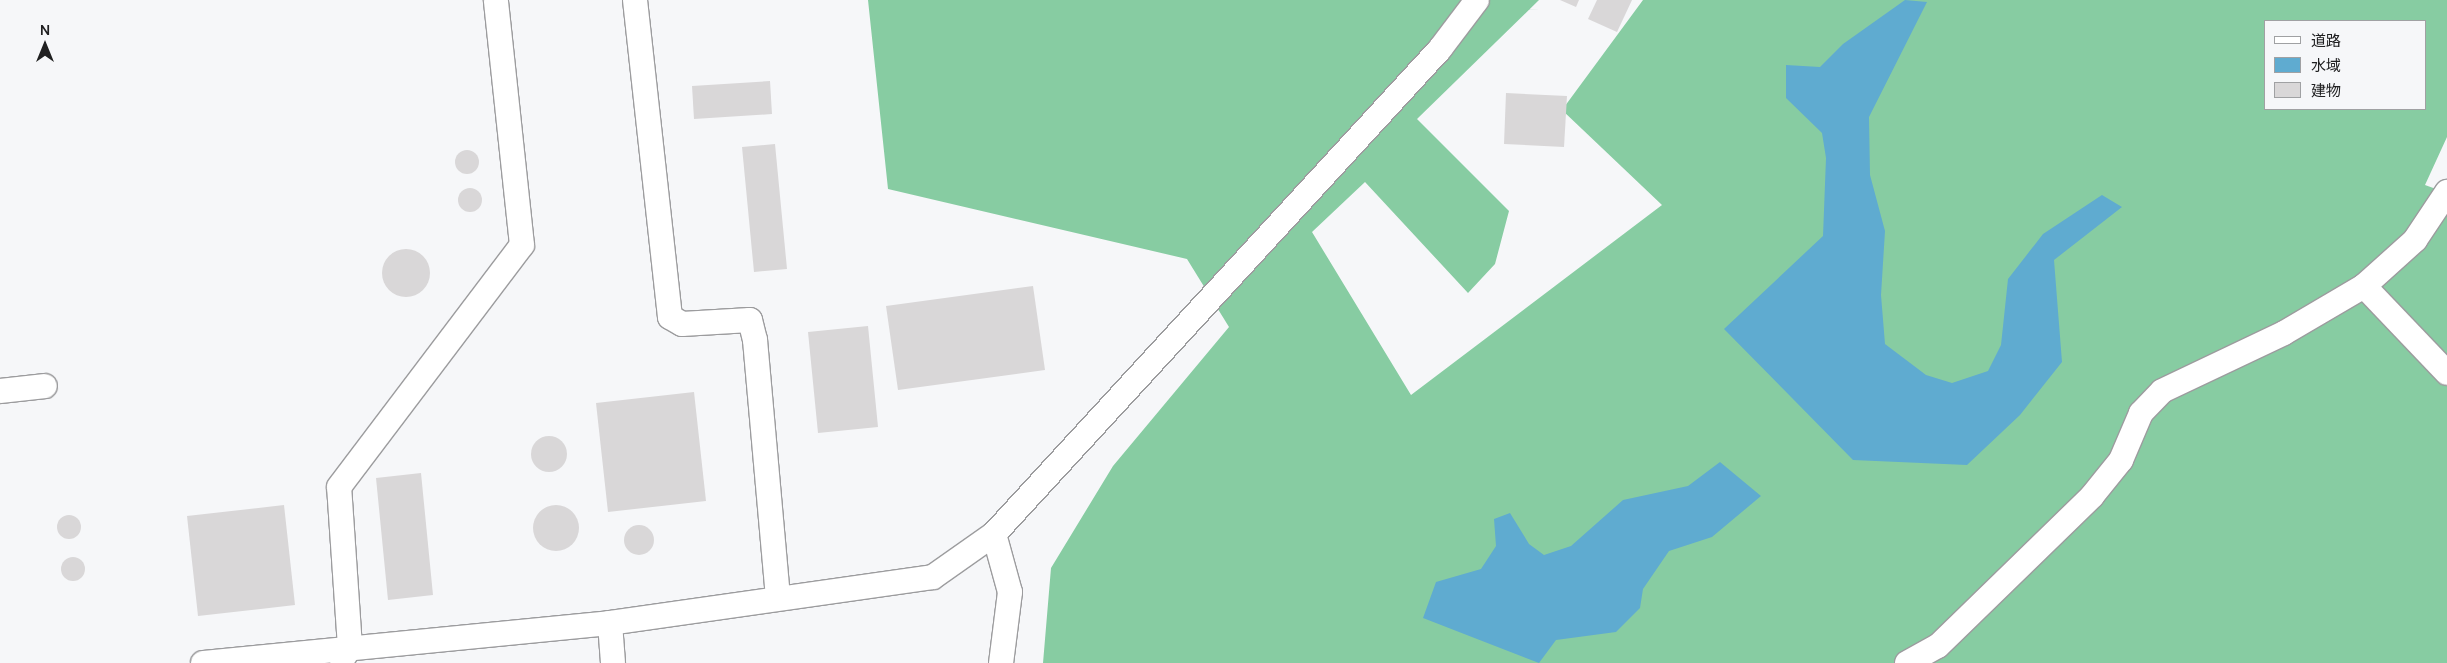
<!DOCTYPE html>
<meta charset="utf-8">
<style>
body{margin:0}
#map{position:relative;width:2447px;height:663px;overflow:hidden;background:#f6f7f9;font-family:Manrope,"Noto Sans JP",sans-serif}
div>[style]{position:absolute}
.forest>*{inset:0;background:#87cca2}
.water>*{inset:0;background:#5fabd0}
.building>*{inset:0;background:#d9d7d8}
.round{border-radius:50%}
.roads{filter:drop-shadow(1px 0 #9c9c9e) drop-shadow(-1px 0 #9c9c9e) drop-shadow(0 1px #9c9c9e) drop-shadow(0 -1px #9c9c9e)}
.minor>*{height:24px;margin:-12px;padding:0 12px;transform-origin:12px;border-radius:12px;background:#fff}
span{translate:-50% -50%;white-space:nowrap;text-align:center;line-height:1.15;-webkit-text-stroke:4.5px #f6f7f9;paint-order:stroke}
.legend{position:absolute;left:2264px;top:20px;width:162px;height:90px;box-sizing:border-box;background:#f6f7f9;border:1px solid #a0a1a3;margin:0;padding:6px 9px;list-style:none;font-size:15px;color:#202021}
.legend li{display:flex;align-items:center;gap:10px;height:25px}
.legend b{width:25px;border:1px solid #a0a1a3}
.north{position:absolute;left:20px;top:20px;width:50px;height:50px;-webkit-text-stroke:4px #f6f7f9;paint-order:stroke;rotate:0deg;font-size:14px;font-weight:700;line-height:20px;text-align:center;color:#202021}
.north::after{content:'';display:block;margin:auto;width:18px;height:22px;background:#202021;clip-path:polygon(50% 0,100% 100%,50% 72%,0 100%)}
</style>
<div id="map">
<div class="forest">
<i style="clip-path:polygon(evenodd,868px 0,1539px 0,1417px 119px,1509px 211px,1495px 264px,1468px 293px,1365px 182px,1312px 232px,1411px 395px,1662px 205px,1562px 110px,1643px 0,2447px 0,2447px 137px,2425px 185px,2447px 193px,2447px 663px,1043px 663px,1051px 568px,1113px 466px,1229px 327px,1187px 259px,888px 189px,868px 0,2266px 21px,2426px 21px,2426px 109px,2266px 109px,2266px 21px)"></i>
</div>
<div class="water">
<i style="clip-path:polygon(1905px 0,1927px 2px,1869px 117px,1870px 175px,1885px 231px,1881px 295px,1885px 344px,1926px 375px,1952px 383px,1988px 371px,2001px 345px,2008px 279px,2043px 234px,2102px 195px,2122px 207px,2054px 260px,2062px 362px,2020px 415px,1967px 465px,1853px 460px,1724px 329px,1823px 236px,1826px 158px,1822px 133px,1786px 98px,1786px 65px,1820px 67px,1843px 44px)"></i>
<i style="clip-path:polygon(1720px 462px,1761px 496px,1712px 537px,1669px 551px,1643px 589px,1640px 608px,1616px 632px,1556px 640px,1539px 663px,1423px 618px,1436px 582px,1481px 569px,1496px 546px,1494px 519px,1510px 513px,1529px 544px,1544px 555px,1571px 546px,1623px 500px,1688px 486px)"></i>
</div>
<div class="building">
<i style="clip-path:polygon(1560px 0,1579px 0,1576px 7px)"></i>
<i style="clip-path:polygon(1597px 0,1632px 0,1617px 32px,1588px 19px)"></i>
<i style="clip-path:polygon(770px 81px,772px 114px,694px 119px,692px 86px)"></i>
<i style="clip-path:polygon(1506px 93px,1567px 96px,1564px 147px,1504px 144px)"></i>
<i style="clip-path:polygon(775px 144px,787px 269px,754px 272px,742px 147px)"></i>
<i class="round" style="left:455px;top:150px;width:24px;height:24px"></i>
<i class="round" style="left:458px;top:188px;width:24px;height:24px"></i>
<i class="round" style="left:382px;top:249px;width:48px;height:48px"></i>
<i style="clip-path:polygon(1033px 286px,1045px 370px,898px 390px,886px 306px)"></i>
<i style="clip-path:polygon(868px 326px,878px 427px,818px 433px,808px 332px)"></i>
<i style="clip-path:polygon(694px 392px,706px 501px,608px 512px,596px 403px)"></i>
<i class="round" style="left:531px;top:436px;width:36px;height:36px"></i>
<i style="clip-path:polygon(421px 473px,433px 595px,388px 600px,376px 478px)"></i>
<i class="round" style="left:533px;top:505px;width:46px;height:46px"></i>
<i style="clip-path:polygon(284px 505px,295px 605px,198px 616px,187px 516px)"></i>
<i class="round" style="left:57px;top:515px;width:24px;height:24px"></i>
<i class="round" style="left:624px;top:525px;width:30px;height:30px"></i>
<i class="round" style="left:61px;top:557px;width:24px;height:24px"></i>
</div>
<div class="roads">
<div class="minor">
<i style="left:635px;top:0;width:319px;rotate:83.7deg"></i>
<i style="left:670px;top:317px;width:14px;rotate:30deg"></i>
<i style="left:682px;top:324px;width:68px;rotate:-3.4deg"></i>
<i style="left:750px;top:320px;width:21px;rotate:76deg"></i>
<i style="left:755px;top:340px;width:258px;rotate:84.9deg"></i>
<i style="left:2364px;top:286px;width:120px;rotate:46.3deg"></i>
<i style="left:0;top:391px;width:45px;rotate:-6.3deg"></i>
<i style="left:994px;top:534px;width:60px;rotate:74.6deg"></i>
<i style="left:1010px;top:592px;width:72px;rotate:97.2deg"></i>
<i style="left:610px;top:623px;width:40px;rotate:85.7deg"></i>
<i style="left:342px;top:660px;width:15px;rotate:-58deg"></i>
<i style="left:350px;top:647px;width:160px;rotate:-93.9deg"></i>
<i style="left:339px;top:487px;width:303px;rotate:-52.9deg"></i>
<i style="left:522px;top:245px;width:246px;rotate:-96.1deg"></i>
<i style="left:203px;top:663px;width:409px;rotate:-5.6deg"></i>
<i style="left:610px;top:623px;width:326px;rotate:-8.1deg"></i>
<i style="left:933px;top:577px;width:75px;rotate:-35.2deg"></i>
<i style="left:994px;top:534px;width:659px;rotate:-47.4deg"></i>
<i style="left:1440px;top:49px;width:61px;rotate:-52.9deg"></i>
<i style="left:1907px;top:663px;width:35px;rotate:-29deg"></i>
<i style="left:1938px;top:646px;width:215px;rotate:-44.2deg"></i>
<i style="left:2092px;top:496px;width:46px;rotate:-51.1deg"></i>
<i style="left:2121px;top:460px;width:51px;rotate:-66.9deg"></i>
<i style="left:2141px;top:413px;width:30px;rotate:-46deg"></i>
<i style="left:2162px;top:391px;width:135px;rotate:-25.4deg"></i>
<i style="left:2284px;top:333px;width:93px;rotate:-30.4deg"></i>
<i style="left:2364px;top:286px;width:69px;rotate:-42deg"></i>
<i style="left:2415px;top:240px;width:58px;rotate:-56.3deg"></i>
</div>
</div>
<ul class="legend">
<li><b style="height:6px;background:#fff"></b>道路</li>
<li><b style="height:14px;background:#5fabd0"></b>水域</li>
<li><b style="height:14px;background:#d9d7d8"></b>建物</li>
</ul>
<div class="north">N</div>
</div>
